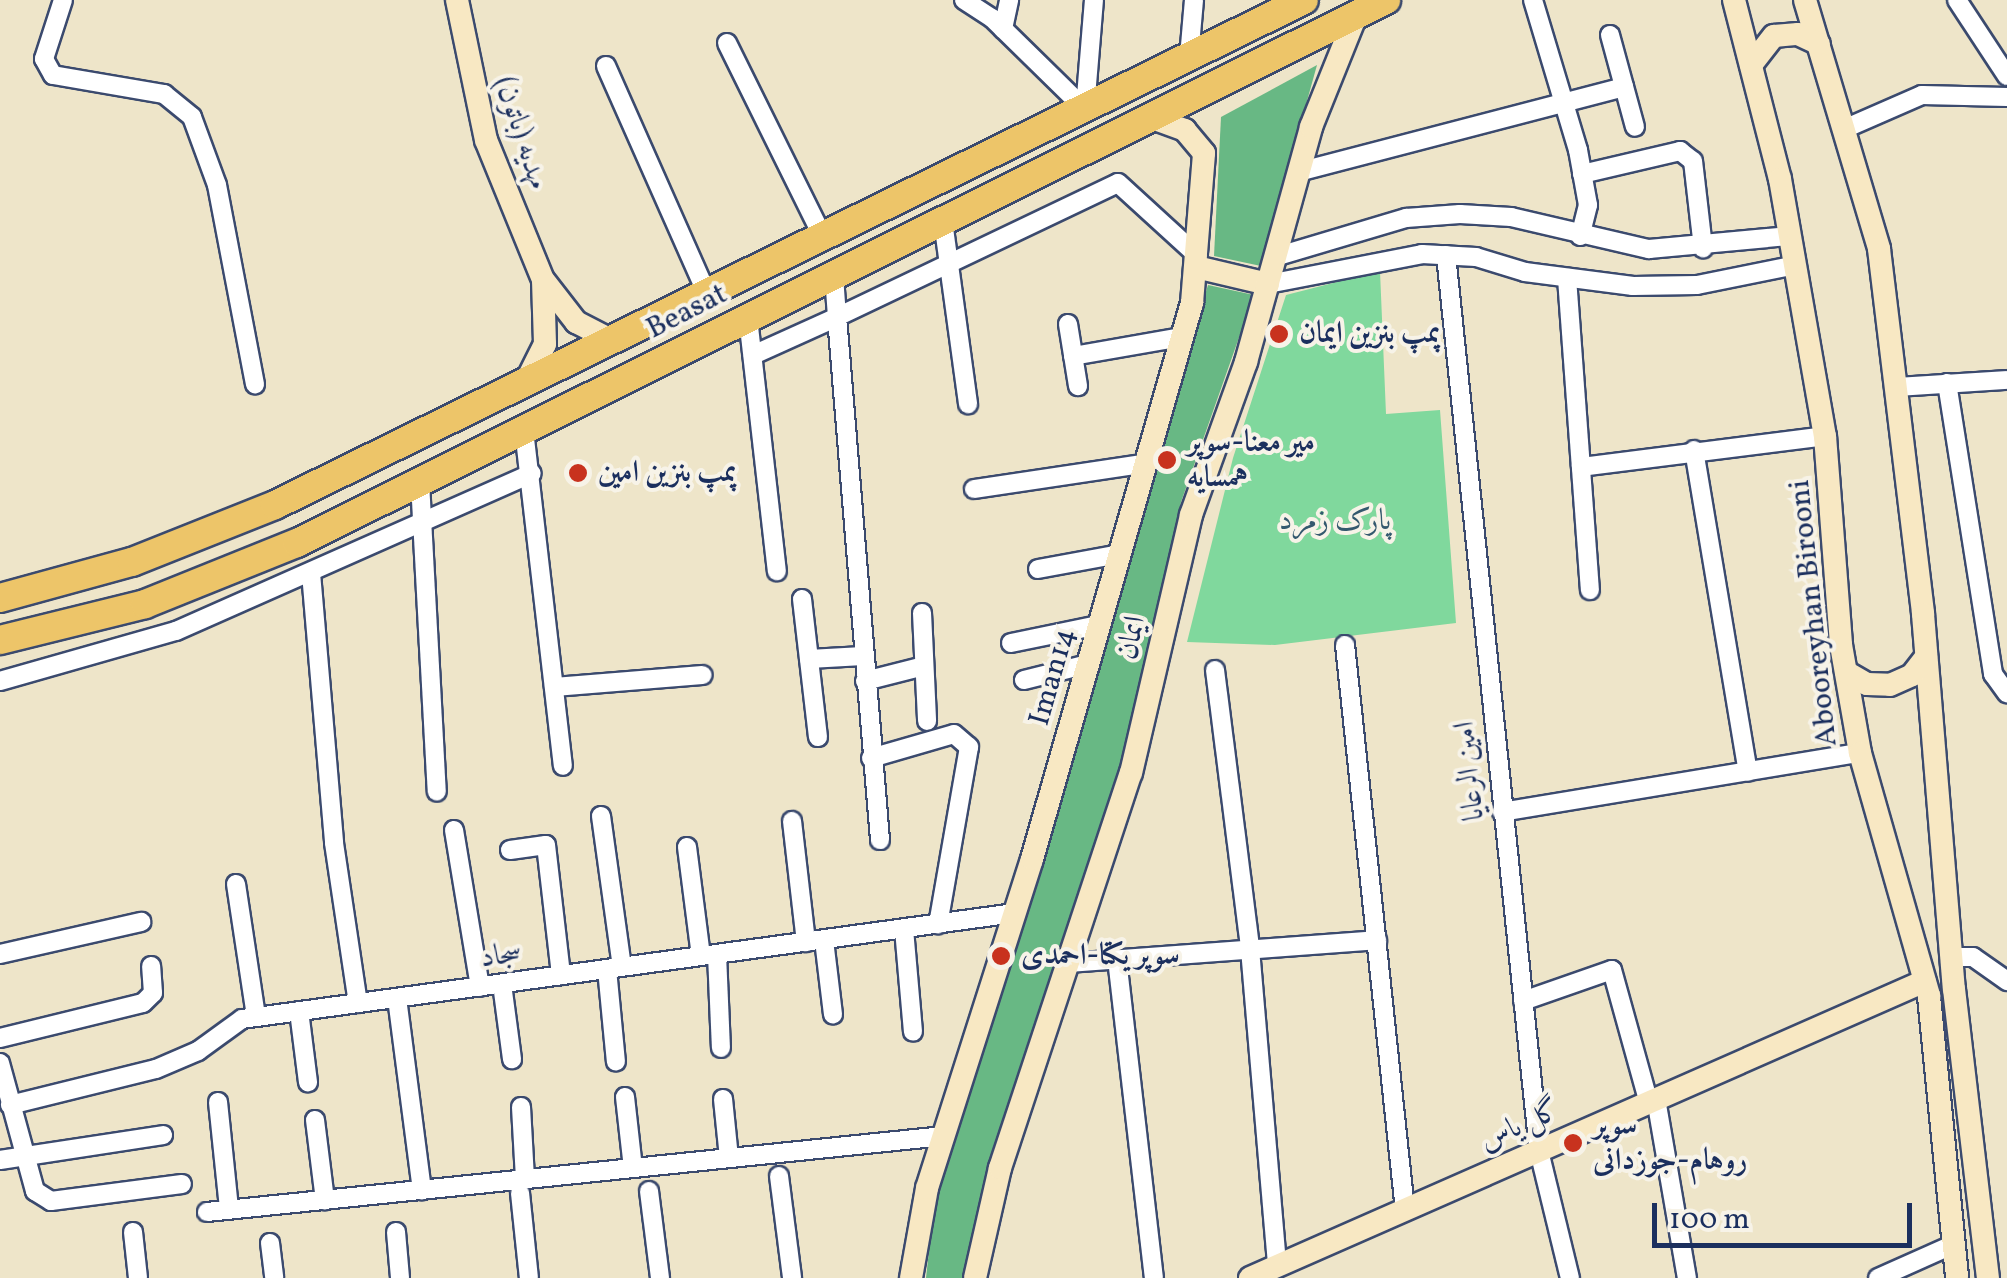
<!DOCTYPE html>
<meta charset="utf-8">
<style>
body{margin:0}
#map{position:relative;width:2007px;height:1278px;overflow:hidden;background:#eee5c9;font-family:Vollkorn,Amiri,serif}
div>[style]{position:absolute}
.green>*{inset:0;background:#80d89d}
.forest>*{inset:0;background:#68b884}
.roads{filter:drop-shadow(2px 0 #3b4a6e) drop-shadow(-2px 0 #3b4a6e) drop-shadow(0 2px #3b4a6e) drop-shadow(0 -2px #3b4a6e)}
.street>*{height:18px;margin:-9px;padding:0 9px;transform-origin:9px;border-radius:9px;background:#fff}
.secondary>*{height:22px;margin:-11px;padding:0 11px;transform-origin:11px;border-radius:11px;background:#f8e8c3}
.primary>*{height:28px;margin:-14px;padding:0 14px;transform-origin:14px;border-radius:14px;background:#edc569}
.dots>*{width:28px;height:28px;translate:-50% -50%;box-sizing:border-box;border:5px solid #f7f3e8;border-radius:50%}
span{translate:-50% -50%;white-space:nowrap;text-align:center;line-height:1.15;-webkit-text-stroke:8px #f7f3e8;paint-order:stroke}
.street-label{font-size:30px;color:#1b2f5e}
.poi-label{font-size:30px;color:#1b2f5e;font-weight:700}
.left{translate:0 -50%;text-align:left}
.park-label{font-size:30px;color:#34596e}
.scale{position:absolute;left:1652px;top:1203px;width:260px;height:45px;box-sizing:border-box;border:5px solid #1b2f5e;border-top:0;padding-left:12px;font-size:30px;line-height:35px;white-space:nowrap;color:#1b2f5e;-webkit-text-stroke:8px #f7f3e8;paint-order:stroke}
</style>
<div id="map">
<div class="green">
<i style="clip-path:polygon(1380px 271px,1386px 414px,1440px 410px,1456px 623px,1275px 645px,1187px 642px,1233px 458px,1286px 295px)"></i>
</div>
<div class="forest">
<i style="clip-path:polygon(1317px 65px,1261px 266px,1214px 256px,1221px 117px)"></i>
<i style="clip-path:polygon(1208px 285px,1254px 295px,1181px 502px,1121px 779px,968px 1278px,926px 1278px,935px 1196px)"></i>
</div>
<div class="roads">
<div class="street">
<i style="left:63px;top:0;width:62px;rotate:107.9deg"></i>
<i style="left:44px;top:59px;width:18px;rotate:61deg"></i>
<i style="left:53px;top:75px;width:113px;rotate:9.7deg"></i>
<i style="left:164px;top:94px;width:36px;rotate:39deg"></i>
<i style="left:192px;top:117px;width:72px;rotate:69.8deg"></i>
<i style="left:217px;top:185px;width:203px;rotate:79.2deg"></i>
<i style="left:964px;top:0;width:33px;rotate:33deg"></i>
<i style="left:992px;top:18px;width:130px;rotate:44.4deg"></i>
<i style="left:1533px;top:0;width:157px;rotate:73.3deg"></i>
<i style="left:1578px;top:150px;width:56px;rotate:79.7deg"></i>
<i style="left:1588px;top:205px;width:32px;rotate:104deg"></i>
<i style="left:1957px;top:0;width:91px;rotate:56.7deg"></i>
<i style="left:1003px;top:29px;width:30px;rotate:-78deg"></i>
<i style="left:1610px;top:35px;width:95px;rotate:74.8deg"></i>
<i style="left:727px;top:43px;width:219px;rotate:63.7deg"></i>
<i style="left:1189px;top:57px;width:57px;rotate:-85deg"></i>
<i style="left:606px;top:66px;width:252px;rotate:66.1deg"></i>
<i style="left:1085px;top:109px;width:109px;rotate:-85.3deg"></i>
<i style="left:1844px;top:129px;width:85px;rotate:-23.6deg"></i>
<i style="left:1922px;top:95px;width:85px;rotate:1.3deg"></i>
<i style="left:1298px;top:172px;width:337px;rotate:-14.6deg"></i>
<i style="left:1582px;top:174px;width:101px;rotate:-13.2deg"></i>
<i style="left:1680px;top:151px;width:16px;rotate:38deg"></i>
<i style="left:1693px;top:161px;width:88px;rotate:83.4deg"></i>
<i style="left:943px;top:221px;width:185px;rotate:82.2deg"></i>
<i style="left:1446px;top:255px;width:901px;rotate:84.07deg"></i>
<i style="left:1539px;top:1151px;width:131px;rotate:76.3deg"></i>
<i style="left:1275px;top:257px;width:137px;rotate:-16.6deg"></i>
<i style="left:1406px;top:218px;width:54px;rotate:-4.2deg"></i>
<i style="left:1460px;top:214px;width:51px;rotate:3.4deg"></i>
<i style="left:1511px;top:217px;width:142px;rotate:13.1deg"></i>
<i style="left:1649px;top:249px;width:142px;rotate:-5.3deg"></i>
<i style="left:834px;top:276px;width:41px;rotate:85.8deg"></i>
<i style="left:837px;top:317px;width:311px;rotate:-25.5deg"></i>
<i style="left:1118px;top:183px;width:108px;rotate:42.4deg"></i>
<i style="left:1567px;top:278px;width:313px;rotate:85.8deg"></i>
<i style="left:1268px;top:284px;width:157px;rotate:-11deg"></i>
<i style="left:1422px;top:254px;width:54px;rotate:3.2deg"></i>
<i style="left:1476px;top:257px;width:51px;rotate:17deg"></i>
<i style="left:1525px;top:272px;width:109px;rotate:7.4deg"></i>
<i style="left:1633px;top:286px;width:64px;rotate:-0.9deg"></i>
<i style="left:1697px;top:285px;width:101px;rotate:-11.4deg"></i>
<i style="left:748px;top:318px;width:255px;rotate:83.5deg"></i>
<i style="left:1068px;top:324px;width:63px;rotate:80.8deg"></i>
<i style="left:753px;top:355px;width:92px;rotate:-24.3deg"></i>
<i style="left:837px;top:317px;width:525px;rotate:85.3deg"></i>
<i style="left:1073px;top:356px;width:111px;rotate:-9.9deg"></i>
<i style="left:1947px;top:383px;width:295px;rotate:81deg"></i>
<i style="left:1993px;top:674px;width:24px;rotate:54deg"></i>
<i style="left:1898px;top:387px;width:109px;rotate:-3.7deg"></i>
<i style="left:524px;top:430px;width:338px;rotate:83.4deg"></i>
<i style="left:1694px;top:450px;width:326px;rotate:80.5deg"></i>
<i style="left:1581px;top:467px;width:246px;rotate:-7.2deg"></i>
<i style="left:420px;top:482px;width:310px;rotate:86.9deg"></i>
<i style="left:974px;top:489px;width:175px;rotate:-8.5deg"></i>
<i style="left:1038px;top:569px;width:83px;rotate:-10.4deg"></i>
<i style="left:311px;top:573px;width:271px;rotate:85.1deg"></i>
<i style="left:334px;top:843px;width:162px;rotate:81.5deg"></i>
<i style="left:802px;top:599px;width:139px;rotate:83.4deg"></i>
<i style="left:922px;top:613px;width:108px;rotate:87.3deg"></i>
<i style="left:1011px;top:643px;width:90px;rotate:-11.6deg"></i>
<i style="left:1345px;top:645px;width:568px;rotate:83.94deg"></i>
<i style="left:809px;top:659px;width:54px;rotate:-3.2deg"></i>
<i style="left:1215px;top:670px;width:281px;rotate:82.8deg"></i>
<i style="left:1250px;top:949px;width:318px;rotate:85.1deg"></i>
<i style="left:1024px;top:680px;width:66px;rotate:-14deg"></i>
<i style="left:0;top:681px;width:183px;rotate:-15.9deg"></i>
<i style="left:176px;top:631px;width:389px;rotate:-23.9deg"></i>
<i style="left:865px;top:681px;width:61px;rotate:-14.3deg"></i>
<i style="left:554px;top:687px;width:149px;rotate:-4.6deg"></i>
<i style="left:871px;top:758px;width:86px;rotate:-16.1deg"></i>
<i style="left:954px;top:734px;width:20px;rotate:41deg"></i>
<i style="left:969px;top:747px;width:180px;rotate:99.9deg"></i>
<i style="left:1502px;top:812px;width:363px;rotate:-9.4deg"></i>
<i style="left:601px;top:816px;width:152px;rotate:82.1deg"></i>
<i style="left:792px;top:821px;width:122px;rotate:83.4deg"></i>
<i style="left:454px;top:830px;width:159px;rotate:80.6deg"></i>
<i style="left:687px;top:847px;width:110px;rotate:82.7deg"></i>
<i style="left:510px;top:850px;width:36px;rotate:-8deg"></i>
<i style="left:546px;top:845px;width:131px;rotate:83.4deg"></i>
<i style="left:236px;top:884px;width:134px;rotate:81.4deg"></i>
<i style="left:904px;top:929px;width:103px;rotate:85deg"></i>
<i style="left:824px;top:940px;width:75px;rotate:83.1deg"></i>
<i style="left:0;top:954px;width:145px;rotate:-12.8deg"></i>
<i style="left:717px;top:954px;width:94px;rotate:87.6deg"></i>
<i style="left:1951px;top:957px;width:22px"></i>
<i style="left:1973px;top:957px;width:42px;rotate:35.2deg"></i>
<i style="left:1117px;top:959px;width:321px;rotate:83.4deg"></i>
<i style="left:1067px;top:963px;width:311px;rotate:-4.2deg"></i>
<i style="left:607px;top:969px;width:93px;rotate:84.5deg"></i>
<i style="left:502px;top:984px;width:76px;rotate:82.4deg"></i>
<i style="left:397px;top:998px;width:194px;rotate:82.6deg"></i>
<i style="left:1523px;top:1001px;width:94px;rotate:-19.2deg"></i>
<i style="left:1612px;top:970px;width:138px;rotate:74.5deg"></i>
<i style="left:299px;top:1011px;width:72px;rotate:82.8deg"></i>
<i style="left:0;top:1038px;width:147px;rotate:-13.8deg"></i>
<i style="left:143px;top:1003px;width:14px;rotate:-45deg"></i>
<i style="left:153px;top:993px;width:27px;rotate:-94deg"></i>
<i style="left:0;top:1063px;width:133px;rotate:74.7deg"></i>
<i style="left:35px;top:1191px;width:19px;rotate:32deg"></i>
<i style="left:51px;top:1201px;width:132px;rotate:-7.4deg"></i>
<i style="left:625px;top:1097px;width:71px;rotate:83.6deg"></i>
<i style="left:723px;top:1099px;width:59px;rotate:84.2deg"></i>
<i style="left:1656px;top:1099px;width:182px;rotate:80.2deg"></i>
<i style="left:218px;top:1102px;width:108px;rotate:84.1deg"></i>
<i style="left:10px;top:1105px;width:150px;rotate:-13.9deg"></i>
<i style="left:156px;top:1069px;width:46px;rotate:-23.2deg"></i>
<i style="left:198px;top:1051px;width:54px;rotate:-36deg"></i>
<i style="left:242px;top:1019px;width:780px;rotate:-7.81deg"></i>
<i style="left:521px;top:1107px;width:72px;rotate:86.8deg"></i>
<i style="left:315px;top:1120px;width:81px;rotate:82.9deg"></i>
<i style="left:0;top:1160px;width:165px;rotate:-8.7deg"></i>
<i style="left:779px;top:1176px;width:103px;rotate:82.7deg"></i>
<i style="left:649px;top:1191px;width:88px;rotate:82.8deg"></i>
<i style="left:520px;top:1193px;width:85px;rotate:84deg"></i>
<i style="left:207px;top:1212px;width:741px;rotate:-5.89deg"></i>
<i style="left:133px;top:1232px;width:46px;rotate:83.8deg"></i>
<i style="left:396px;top:1232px;width:46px;rotate:85deg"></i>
<i style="left:270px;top:1243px;width:35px;rotate:83deg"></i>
<i style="left:1878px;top:1278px;width:81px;rotate:-24deg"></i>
</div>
<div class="secondary">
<i style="left:457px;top:0;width:143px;rotate:78.3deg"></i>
<i style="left:486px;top:140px;width:151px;rotate:67.8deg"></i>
<i style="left:543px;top:280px;width:64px;rotate:88.2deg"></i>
<i style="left:545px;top:344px;width:45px;rotate:116.6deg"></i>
<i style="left:1734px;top:0;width:185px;rotate:75.6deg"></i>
<i style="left:1780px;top:179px;width:261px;rotate:80.1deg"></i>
<i style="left:1825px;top:436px;width:210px;rotate:85.6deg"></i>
<i style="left:1841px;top:645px;width:110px;rotate:80deg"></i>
<i style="left:1860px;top:753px;width:253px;rotate:74.1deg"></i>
<i style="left:1929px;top:996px;width:283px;rotate:84.3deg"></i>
<i style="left:1805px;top:0;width:260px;rotate:73.4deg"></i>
<i style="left:1879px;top:249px;width:368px;rotate:83.1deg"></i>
<i style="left:1923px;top:614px;width:376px;rotate:85.3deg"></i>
<i style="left:1954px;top:989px;width:291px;rotate:83.3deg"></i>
<i style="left:1751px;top:65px;width:37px;rotate:-52deg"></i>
<i style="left:1774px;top:36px;width:24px;rotate:-5deg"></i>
<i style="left:1798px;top:34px;width:23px;rotate:25deg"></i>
<i style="left:1196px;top:267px;width:74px;rotate:13.3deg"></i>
<i style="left:545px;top:282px;width:51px;rotate:52.2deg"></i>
<i style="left:576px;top:322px;width:42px;rotate:27.2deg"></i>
<i style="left:1846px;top:672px;width:24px;rotate:30deg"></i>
<i style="left:1867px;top:684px;width:23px;rotate:2deg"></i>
<i style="left:1890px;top:685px;width:24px;rotate:-24deg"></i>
<i style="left:1912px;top:675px;width:23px;rotate:-52deg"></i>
<i style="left:911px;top:1278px;width:91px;rotate:-79.9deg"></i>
<i style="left:927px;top:1188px;width:345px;rotate:-72.3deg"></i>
<i style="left:1032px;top:859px;width:579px;rotate:-73.95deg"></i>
<i style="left:1192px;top:303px;width:150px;rotate:-85.4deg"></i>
<i style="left:1204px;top:153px;width:30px;rotate:-130deg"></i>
<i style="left:1185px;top:130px;width:38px;rotate:-160deg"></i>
<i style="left:975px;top:1278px;width:113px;rotate:-77.2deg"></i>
<i style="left:1000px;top:1168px;width:416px;rotate:-71.7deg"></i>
<i style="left:1131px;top:773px;width:265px;rotate:-76.9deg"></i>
<i style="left:1191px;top:515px;width:163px;rotate:-70.2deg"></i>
<i style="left:1246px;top:362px;width:244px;rotate:-74.5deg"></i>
<i style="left:1311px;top:127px;width:121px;rotate:-68.1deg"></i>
<i style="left:1250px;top:1278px;width:737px;rotate:-23.75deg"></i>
</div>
<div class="primary">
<i style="left:0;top:598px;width:137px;rotate:-15.3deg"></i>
<i style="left:132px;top:562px;width:154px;rotate:-21.7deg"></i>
<i style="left:275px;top:505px;width:1146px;rotate:-26.14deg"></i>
<i style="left:0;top:640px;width:149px;rotate:-13.9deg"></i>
<i style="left:145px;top:604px;width:164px;rotate:-21.9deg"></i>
<i style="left:297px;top:543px;width:1217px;rotate:-26.5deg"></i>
</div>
</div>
<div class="dots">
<i style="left:1279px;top:334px;background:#c8321e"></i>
<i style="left:1167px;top:460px;background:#c8321e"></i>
<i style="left:578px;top:473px;background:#c8321e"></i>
<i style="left:1001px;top:956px;background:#c8321e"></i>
<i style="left:1573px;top:1143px;background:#c8321e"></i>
</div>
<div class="street-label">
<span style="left:521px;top:133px;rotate:72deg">مهدیه (باتون)</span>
<span style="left:687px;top:312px;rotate:-27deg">Beasat</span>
<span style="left:1814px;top:613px;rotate:-96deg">Abooreyhan Birooni</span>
<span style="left:1132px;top:638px;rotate:-77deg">ایمان</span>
<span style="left:1053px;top:677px;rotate:-74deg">Iman14</span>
<span style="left:1470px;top:771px;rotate:-96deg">امین الرعایا</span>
<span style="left:501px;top:956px;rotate:-8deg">سجاد</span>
<span style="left:1520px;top:1126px;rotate:-24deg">گل یاس</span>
</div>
<div class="poi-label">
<span class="left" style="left:1299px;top:334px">پمپ بنزین ایمان</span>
<span class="left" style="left:1187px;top:460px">میر معنا-سوپر<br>همسایه</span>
<span class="left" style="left:598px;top:473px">پمپ بنزین امین</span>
<span class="left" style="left:1021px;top:956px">سوپر یکتا-احمدی</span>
<span class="left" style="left:1593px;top:1143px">سوپر<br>روهام-جوزدانی</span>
</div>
<div class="park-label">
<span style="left:1335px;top:521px">پارک زمرد</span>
</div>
<div class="scale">100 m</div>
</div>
